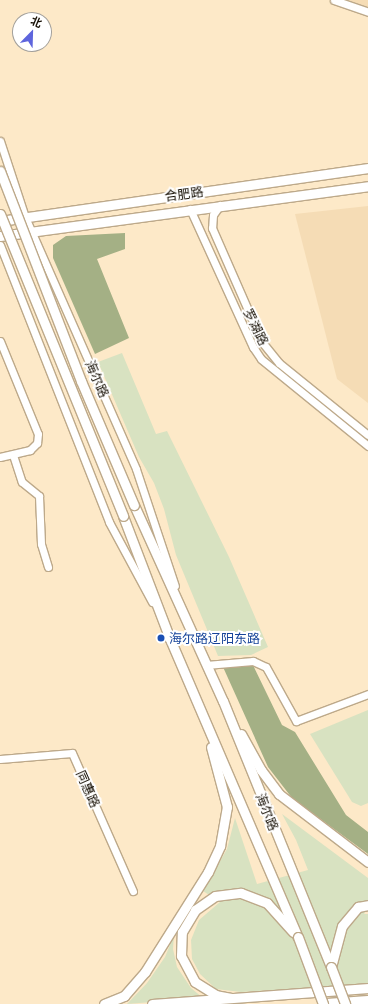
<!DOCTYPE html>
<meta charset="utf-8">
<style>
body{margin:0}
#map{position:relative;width:368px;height:1004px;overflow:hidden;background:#fde9c8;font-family:Lato,"Noto Sans SC",sans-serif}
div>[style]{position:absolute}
.built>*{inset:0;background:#f5dcb5}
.green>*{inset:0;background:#d8e2c1}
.forest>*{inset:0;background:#a4b085}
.roads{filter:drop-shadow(1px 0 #bda98a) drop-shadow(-1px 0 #bda98a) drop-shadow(0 1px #bda98a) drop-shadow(0 -1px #bda98a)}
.minor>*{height:7px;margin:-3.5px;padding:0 3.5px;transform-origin:3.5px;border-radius:3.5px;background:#fff}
.major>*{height:9px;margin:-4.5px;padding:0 4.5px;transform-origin:4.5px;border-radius:4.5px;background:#fff}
.highway>*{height:10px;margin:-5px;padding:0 5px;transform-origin:5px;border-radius:5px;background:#fff}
.bridges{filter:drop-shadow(1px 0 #bda98a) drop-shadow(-1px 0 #bda98a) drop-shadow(0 1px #bda98a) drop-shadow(0 -1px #bda98a)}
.major-bridge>*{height:9px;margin:-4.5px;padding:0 4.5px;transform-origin:4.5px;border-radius:4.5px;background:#fff}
.dots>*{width:11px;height:11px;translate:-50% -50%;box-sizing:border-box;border:2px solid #fff;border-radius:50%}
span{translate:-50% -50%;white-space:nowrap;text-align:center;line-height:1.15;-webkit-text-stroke:4px #fff;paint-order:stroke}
.street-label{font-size:13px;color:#181106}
.transit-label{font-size:13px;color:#164399}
.left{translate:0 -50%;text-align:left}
.north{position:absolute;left:12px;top:12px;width:40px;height:40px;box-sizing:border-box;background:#fff;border:1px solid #a3a09b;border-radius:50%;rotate:23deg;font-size:11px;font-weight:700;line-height:16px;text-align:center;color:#181106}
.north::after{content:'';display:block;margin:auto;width:14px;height:18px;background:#5e65dd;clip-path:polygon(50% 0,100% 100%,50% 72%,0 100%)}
</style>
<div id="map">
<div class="built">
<i style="clip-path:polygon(348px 0,368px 0,368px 8px)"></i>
<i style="clip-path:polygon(368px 206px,368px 403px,337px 379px,295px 214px)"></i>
</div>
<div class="green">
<i style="clip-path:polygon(122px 353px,156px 434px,167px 431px,229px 557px,268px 647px,251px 655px,218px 656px,176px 555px,164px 509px,154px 483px,139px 457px,98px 362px)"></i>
<i style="clip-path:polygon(368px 710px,368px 803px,361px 806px,352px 802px,310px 734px)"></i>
<i style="clip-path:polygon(282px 814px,368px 878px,368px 908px,364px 914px,368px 914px,368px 985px,241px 992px,216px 989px,200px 974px,192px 959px,191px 940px,199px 920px,220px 902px,203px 891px,227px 849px,235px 818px,257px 884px,308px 870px,296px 840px)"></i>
<i style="clip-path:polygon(174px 935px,173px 949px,177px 967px,191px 988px,203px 998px,127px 1004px,147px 983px,165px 957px)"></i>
</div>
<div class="forest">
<i style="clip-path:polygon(125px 233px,125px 249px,97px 259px,129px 338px,95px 354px,53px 258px,53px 245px,66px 236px)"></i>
<i style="clip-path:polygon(252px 663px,282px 725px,295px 732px,346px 815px,368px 832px,368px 854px,292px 798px,268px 767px,223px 667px)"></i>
</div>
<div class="roads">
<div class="minor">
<i style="left:334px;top:0;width:36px;rotate:19deg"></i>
<i style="left:0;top:141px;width:80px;rotate:71.8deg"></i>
<i style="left:25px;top:217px;width:275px;rotate:66.2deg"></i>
<i style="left:136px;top:469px;width:123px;rotate:71.6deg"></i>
<i style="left:220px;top:205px;width:12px;rotate:125deg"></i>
<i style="left:213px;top:215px;width:13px;rotate:94deg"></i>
<i style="left:212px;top:228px;width:124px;rotate:66.3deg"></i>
<i style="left:262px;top:342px;width:27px;rotate:51deg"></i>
<i style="left:279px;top:363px;width:114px;rotate:39deg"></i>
<i style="left:190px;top:209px;width:152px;rotate:65.5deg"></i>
<i style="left:253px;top:347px;width:14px;rotate:56deg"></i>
<i style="left:261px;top:359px;width:138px;rotate:39.1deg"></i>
<i style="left:0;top:245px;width:298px;rotate:68.5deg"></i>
<i style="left:109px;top:522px;width:91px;rotate:61.7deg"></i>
<i style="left:0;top:341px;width:100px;rotate:67.8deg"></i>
<i style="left:38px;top:434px;width:9px;rotate:96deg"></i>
<i style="left:37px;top:443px;width:10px;rotate:135deg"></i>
<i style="left:30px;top:450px;width:31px;rotate:167deg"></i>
<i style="left:13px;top:455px;width:28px;rotate:72deg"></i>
<i style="left:22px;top:482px;width:22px;rotate:39deg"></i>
<i style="left:39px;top:496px;width:48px;rotate:87.6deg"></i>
<i style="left:41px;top:544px;width:24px;rotate:73deg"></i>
<i style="left:206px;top:665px;width:47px;rotate:-4.9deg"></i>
<i style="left:253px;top:661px;width:14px;rotate:25deg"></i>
<i style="left:266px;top:667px;width:62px;rotate:60.9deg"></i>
<i style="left:296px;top:721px;width:77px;rotate:-20.6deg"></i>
<i style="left:0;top:759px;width:72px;rotate:-4.8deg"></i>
<i style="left:72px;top:753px;width:151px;rotate:66.2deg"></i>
</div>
<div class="major">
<i style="left:0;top:221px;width:372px;rotate:-8.2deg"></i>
<i style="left:0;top:236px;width:371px;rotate:-7.7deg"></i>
<i style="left:134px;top:505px;width:215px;rotate:65.6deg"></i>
<i style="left:223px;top:701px;width:287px;rotate:67.9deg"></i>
<i style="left:123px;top:516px;width:132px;rotate:69.1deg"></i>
<i style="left:170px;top:639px;width:324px;rotate:66.8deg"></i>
<i style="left:241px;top:734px;width:41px;rotate:60.9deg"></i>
<i style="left:261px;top:770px;width:30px;rotate:53deg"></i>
<i style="left:279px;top:794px;width:112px;rotate:37.4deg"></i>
<i style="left:331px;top:967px;width:42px;rotate:-75deg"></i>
<i style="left:342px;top:926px;width:25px;rotate:-50deg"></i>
<i style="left:358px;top:907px;width:10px;rotate:-11deg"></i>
<i style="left:231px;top:998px;width:15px;rotate:-169deg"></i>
<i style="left:216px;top:995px;width:25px;rotate:-148deg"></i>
<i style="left:195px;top:982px;width:30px;rotate:-118deg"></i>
<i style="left:181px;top:956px;width:24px;rotate:-88deg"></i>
<i style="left:182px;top:932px;width:26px;rotate:-59deg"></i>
<i style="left:195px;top:910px;width:24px;rotate:-35deg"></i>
<i style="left:215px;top:896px;width:26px;rotate:-7deg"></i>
<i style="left:241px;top:893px;width:28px;rotate:21deg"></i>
<i style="left:267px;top:903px;width:39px;rotate:48deg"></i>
<i style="left:104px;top:1004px;width:22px;rotate:-22deg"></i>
<i style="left:124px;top:996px;width:32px;rotate:-49deg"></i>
<i style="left:145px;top:972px;width:118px;rotate:-57.8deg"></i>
<i style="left:208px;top:872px;width:29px;rotate:-65deg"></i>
<i style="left:220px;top:846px;width:40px;rotate:-80deg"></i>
<i style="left:227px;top:807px;width:62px;rotate:-104.9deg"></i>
<i style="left:152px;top:1004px;width:217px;rotate:-4.2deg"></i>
</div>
<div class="highway">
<i style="left:327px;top:1004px;width:41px;rotate:-4.2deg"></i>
</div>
</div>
<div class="bridges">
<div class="major-bridge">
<i style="left:0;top:171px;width:225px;rotate:68.9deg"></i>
<i style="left:81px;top:381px;width:135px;rotate:66.9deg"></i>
<i style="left:0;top:214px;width:326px;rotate:67.8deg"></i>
<i style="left:298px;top:937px;width:72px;rotate:69.5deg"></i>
<i style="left:331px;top:967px;width:40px;rotate:69deg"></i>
</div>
</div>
<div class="dots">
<i style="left:161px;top:638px;background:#1a4fb4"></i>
</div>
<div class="street-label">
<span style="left:184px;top:194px;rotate:-8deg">合肥路</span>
<span style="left:256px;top:327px;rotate:64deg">罗湖路</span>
<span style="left:97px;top:379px;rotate:66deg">海尔路</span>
<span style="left:88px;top:789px;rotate:66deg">同惠路</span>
<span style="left:267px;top:812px;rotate:68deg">海尔路</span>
</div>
<div class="transit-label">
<span class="left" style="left:169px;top:638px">海尔路辽阳东路</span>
</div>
<div class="north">北</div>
</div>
